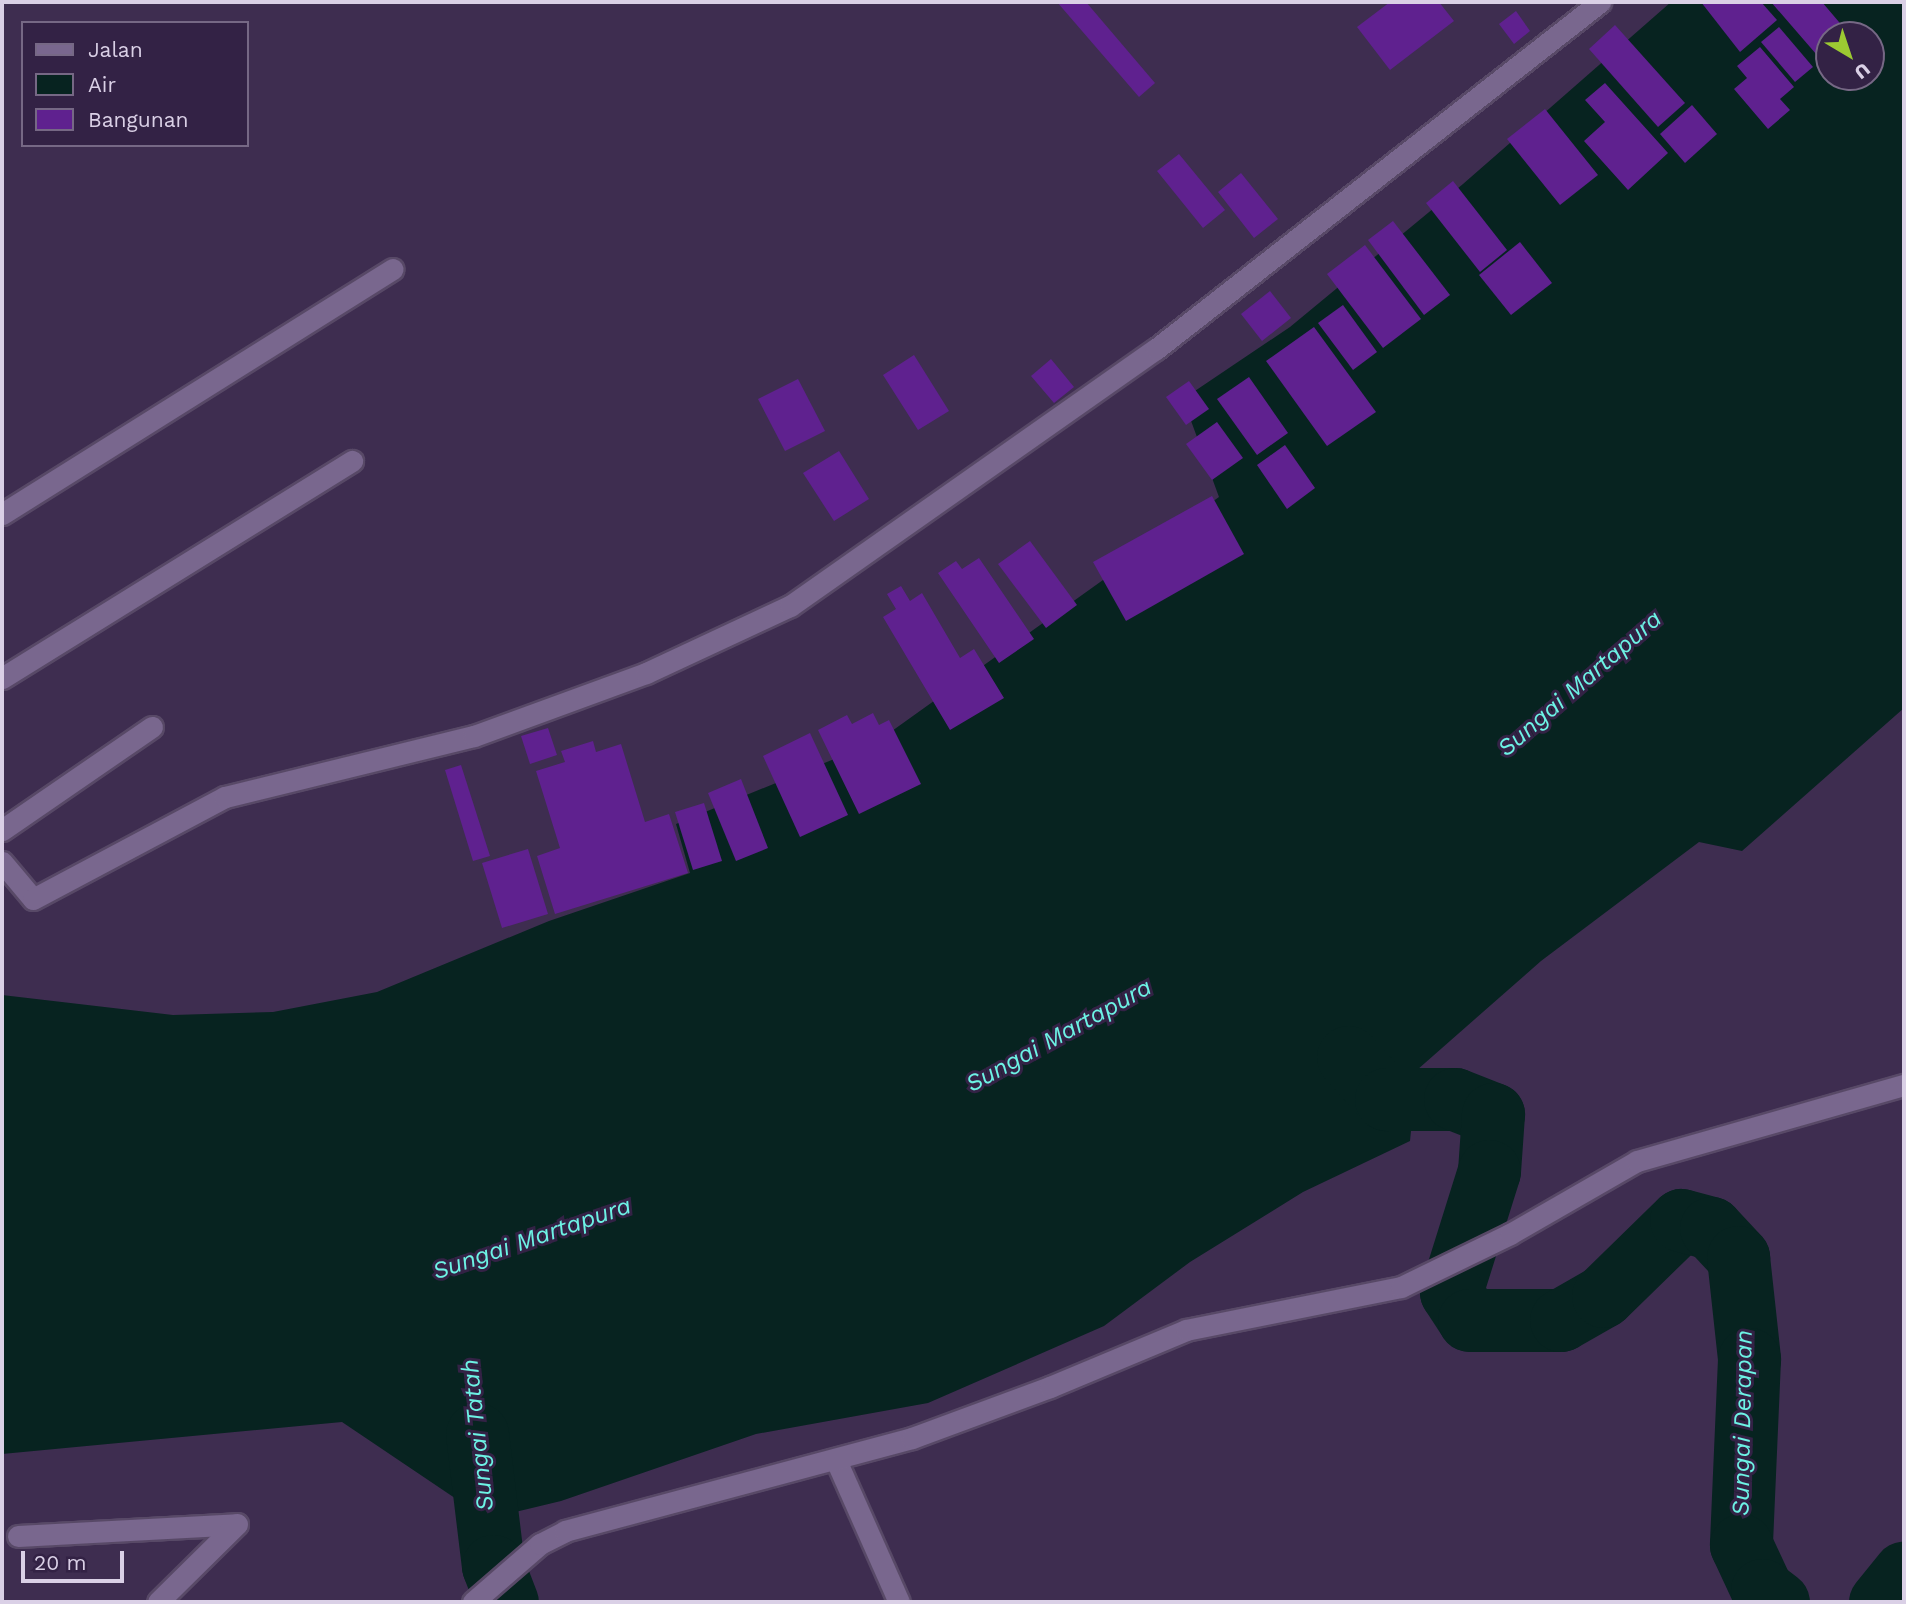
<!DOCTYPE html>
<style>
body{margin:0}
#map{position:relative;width:1906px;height:1604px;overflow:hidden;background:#3e2d50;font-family:"Work Sans",sans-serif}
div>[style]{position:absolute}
.water>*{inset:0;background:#072320}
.river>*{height:63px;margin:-31.5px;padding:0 31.5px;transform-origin:31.5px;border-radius:31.5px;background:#072320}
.building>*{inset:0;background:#5f218f}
.roads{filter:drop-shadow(2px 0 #584967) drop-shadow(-2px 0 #584967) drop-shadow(0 2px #584967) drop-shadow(0 -2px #584967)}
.minor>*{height:21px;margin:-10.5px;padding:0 10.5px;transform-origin:10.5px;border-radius:10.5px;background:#79678e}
span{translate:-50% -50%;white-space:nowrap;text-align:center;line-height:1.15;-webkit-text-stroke:6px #332245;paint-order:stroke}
.water-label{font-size:24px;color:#6df3e5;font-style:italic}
.frame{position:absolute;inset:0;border:4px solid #dad0e6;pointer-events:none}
.legend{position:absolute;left:21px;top:21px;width:228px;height:126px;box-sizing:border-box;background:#332245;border:2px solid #766885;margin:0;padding:9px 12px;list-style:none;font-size:21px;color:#dad0e6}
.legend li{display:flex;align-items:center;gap:14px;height:35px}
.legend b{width:35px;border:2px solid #766885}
.north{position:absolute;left:1815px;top:21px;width:70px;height:70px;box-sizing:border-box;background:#332245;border:2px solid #766885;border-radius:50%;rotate:141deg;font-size:19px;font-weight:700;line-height:28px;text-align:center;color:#dad0e6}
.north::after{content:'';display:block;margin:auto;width:24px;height:32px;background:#9cca32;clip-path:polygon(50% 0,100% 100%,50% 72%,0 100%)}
.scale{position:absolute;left:21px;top:1551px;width:103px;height:32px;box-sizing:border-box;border:4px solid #dad0e6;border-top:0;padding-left:9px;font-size:21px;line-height:24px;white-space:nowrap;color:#dad0e6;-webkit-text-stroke:5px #332245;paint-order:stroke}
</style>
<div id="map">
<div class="water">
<i style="clip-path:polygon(evenodd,1671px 2px,1904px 2px,1904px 708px,1742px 851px,1699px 842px,1541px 961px,1417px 1070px,1410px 1141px,1303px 1192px,1190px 1262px,1104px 1326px,928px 1403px,756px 1434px,561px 1501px,486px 1519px,342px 1422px,2px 1454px,2px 995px,173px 1015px,273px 1012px,377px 992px,549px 921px,690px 873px,676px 824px,878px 741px,1219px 497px,1183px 399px,1290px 327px,1463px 184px,1671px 2px,1829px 35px,1871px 35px,1871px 77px,1829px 77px,1829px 35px)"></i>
</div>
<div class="river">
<i style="left:1348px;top:1057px;width:57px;rotate:47.9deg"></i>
<i style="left:1386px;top:1099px;width:69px"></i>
<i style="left:1455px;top:1099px;width:41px;rotate:21.5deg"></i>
<i style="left:1493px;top:1114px;width:57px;rotate:94deg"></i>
<i style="left:1489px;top:1171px;width:127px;rotate:107.4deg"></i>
<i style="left:1451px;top:1292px;width:33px;rotate:57deg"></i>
<i style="left:1469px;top:1320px;width:92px"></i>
<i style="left:1561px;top:1320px;width:48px;rotate:-29.7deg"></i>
<i style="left:1603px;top:1296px;width:109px;rotate:-44.3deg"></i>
<i style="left:1681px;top:1220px;width:31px;rotate:15deg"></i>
<i style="left:1711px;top:1228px;width:40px;rotate:47deg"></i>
<i style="left:1738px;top:1257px;width:103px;rotate:83.8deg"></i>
<i style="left:1749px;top:1359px;width:186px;rotate:92.5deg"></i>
<i style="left:1741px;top:1545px;width:50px;rotate:65deg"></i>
<i style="left:1762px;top:1590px;width:20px;rotate:37deg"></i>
<i style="left:477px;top:1434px;width:133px;rotate:83.1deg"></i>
<i style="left:493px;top:1566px;width:39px;rotate:69deg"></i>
<i style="left:1880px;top:1602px;width:38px;rotate:-51deg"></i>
</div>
<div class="building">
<i style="clip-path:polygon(1057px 2px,1086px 2px,1155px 83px,1139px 97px)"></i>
<i style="clip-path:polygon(1390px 2px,1439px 2px,1454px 21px,1390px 70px,1357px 27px)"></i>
<i style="clip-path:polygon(1701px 2px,1761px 2px,1777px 20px,1740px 52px)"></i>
<i style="clip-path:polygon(1771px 2px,1822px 2px,1850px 35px,1829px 35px,1829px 69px)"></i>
<i style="clip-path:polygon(1516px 11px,1530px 31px,1514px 44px,1499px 24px)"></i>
<i style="clip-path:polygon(1615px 25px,1685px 103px,1658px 127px,1589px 49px)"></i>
<i style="clip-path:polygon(1779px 27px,1813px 67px,1795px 82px,1761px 42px)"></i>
<i style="clip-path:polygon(1760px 47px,1794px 87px,1780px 99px,1790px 110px,1768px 129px,1734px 89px,1747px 78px,1737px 66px)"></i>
<i style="clip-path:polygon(1605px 83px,1668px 153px,1628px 190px,1584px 141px,1605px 122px,1585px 100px)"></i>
<i style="clip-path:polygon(1692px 105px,1717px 134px,1685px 163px,1660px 134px)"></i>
<i style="clip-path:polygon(1545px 109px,1598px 175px,1560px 205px,1507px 139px)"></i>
<i style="clip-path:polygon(1179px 154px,1225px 210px,1203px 228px,1157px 171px)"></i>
<i style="clip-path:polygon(1241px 173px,1278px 219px,1254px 238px,1218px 192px)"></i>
<i style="clip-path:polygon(1453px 181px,1507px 250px,1480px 272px,1426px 203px)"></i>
<i style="clip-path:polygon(1393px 221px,1450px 295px,1424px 315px,1368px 240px)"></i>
<i style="clip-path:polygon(1520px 242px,1552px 283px,1511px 315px,1479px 275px)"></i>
<i style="clip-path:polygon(1365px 245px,1421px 319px,1383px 348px,1327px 274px)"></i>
<i style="clip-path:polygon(1270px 291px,1291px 318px,1262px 341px,1241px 314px)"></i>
<i style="clip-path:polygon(1343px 305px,1377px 352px,1353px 370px,1318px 323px)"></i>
<i style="clip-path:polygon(1314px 327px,1376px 412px,1327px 446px,1266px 361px)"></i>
<i style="clip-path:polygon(914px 355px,949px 411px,918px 430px,883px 375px)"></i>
<i style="clip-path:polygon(1051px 359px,1074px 387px,1054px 403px,1031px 376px)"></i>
<i style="clip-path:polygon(1249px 377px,1288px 433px,1257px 455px,1217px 399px)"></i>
<i style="clip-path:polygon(798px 379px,825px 431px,785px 451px,758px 399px)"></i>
<i style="clip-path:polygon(1189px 381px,1209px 409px,1186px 425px,1166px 397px)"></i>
<i style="clip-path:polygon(1217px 422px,1243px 458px,1212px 480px,1186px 444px)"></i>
<i style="clip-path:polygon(1285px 445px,1315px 488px,1287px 509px,1257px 465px)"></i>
<i style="clip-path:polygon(839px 451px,869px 499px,834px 521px,803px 473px)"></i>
<i style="clip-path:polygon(1212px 496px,1244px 554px,1126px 621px,1093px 562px)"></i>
<i style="clip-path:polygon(1030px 541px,1077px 605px,1046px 628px,998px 564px)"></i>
<i style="clip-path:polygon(979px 558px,1034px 639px,999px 663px,938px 573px,956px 561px,962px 569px)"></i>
<i style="clip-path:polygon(901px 586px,910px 601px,922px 593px,960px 658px,974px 649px,1004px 698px,950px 730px,883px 617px,896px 609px,887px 594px)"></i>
<i style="clip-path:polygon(873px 713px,879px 725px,889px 720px,921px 784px,859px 814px,818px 730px,847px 715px,852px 724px)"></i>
<i style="clip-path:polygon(548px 728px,557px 755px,530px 764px,521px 736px)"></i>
<i style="clip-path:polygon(810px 733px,848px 815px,800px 837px,763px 756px)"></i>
<i style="clip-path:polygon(593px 741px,596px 752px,621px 744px,645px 822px,669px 814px,688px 873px,555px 914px,537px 856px,560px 848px,536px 771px,565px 762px,561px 751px)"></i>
<i style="clip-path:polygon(461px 765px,490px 856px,473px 861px,445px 770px)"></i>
<i style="clip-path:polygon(741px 779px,768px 848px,736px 861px,708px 793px)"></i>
<i style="clip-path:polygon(704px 803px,722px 861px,693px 870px,675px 812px)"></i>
<i style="clip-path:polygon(528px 849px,548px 914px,502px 928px,482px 863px)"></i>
</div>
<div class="roads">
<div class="minor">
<i style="left:2px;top:514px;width:461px;rotate:-32.1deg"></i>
<i style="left:2px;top:678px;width:412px;rotate:-31.8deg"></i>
<i style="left:2px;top:830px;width:182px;rotate:-34.5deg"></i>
<i style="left:2px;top:862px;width:48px;rotate:50deg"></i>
<i style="left:33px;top:899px;width:217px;rotate:-28deg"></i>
<i style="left:225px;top:797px;width:256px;rotate:-13.8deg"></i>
<i style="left:474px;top:736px;width:183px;rotate:-20.1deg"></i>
<i style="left:646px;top:673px;width:159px;rotate:-25deg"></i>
<i style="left:790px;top:606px;width:447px;rotate:-35.1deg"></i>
<i style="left:1156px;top:349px;width:564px;rotate:-38.01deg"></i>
<i style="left:836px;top:1460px;width:155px;rotate:66.1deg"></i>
<i style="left:18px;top:1536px;width:219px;rotate:-3.1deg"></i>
<i style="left:237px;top:1524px;width:111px;rotate:135.4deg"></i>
<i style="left:473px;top:1602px;width:89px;rotate:-40.9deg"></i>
<i style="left:540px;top:1544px;width:28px;rotate:-27deg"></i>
<i style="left:565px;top:1531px;width:359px;rotate:-15deg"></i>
<i style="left:912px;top:1438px;width:147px;rotate:-20.3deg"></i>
<i style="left:1050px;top:1387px;width:147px;rotate:-22.7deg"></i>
<i style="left:1186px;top:1330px;width:219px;rotate:-11.3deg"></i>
<i style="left:1401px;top:1287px;width:121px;rotate:-25.9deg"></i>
<i style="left:1510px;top:1234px;width:146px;rotate:-29.9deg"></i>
<i style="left:1637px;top:1161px;width:278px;rotate:-15.9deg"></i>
</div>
</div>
<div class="water-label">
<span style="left:1580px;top:684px;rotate:-41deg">Sungai Martapura</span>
<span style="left:1059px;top:1036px;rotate:-29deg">Sungai Martapura</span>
<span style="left:532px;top:1239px;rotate:-19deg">Sungai Martapura</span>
<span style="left:1743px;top:1423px;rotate:-89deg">Sungai Derapan</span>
<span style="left:478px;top:1435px;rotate:-96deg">Sungai Tatah</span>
</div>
<div class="frame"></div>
<ul class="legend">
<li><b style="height:9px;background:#79678e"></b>Jalan</li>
<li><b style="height:19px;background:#072320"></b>Air</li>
<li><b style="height:19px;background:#5f218f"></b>Bangunan</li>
</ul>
<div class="north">U</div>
<div class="scale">20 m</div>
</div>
